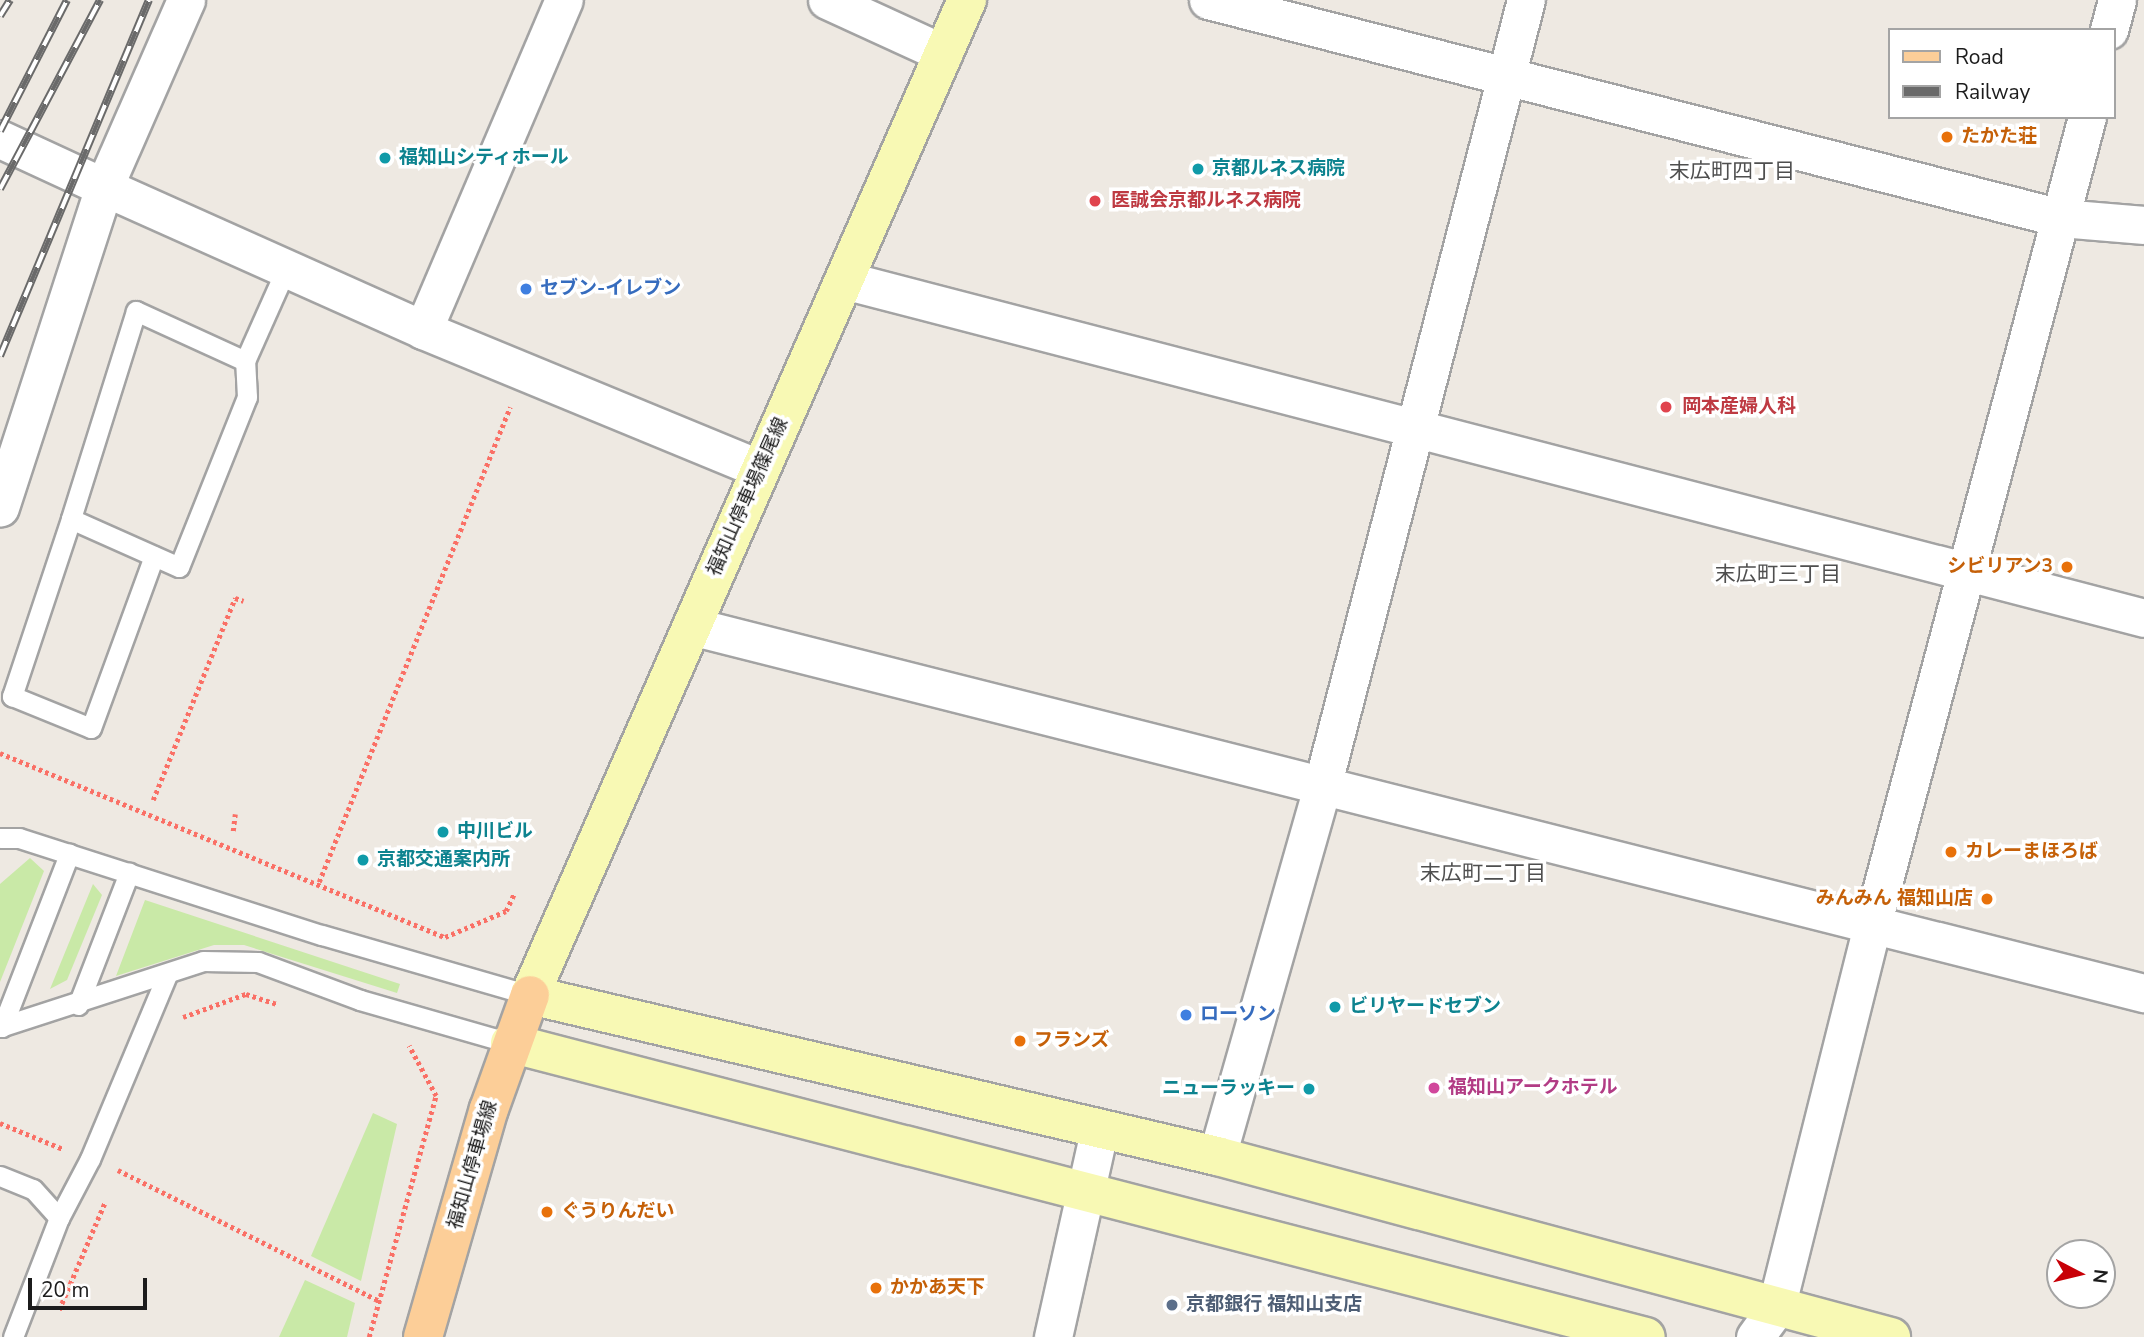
<!DOCTYPE html>
<meta charset="utf-8">
<style>
body{margin:0}
#map{position:relative;width:2144px;height:1337px;overflow:hidden;background:#eee9e2;font-family:"Nunito Sans","Noto Sans JP",sans-serif}
div>[style]{position:absolute}
.grass>*{inset:0;background:#c9e9a7}
.path>*{height:4.5px;margin-top:-2.25px;transform-origin:0;background:repeating-linear-gradient(90deg,#fa7066 0 3.5px,transparent 0 7px)}
.roads{filter:drop-shadow(2px 0 #a3a3a3) drop-shadow(-2px 0 #a3a3a3) drop-shadow(0 2px #a3a3a3) drop-shadow(0 -2px #a3a3a3)}
.lane>*{height:19px;margin:-9.5px;padding:0 9.5px;transform-origin:9.5px;border-radius:9.5px;background:#fff}
.street>*{height:37px;margin:-18.5px;padding:0 18.5px;transform-origin:18.5px;border-radius:18.5px;background:#fff}
.secondary>*{height:38px;margin:-19px;padding:0 19px;transform-origin:19px;border-radius:19px;background:#f8f9b4}
.primary>*{height:38px;margin:-19px;padding:0 19px;transform-origin:19px;border-radius:19px;background:#fcce98}
.rail>*{height:8px;margin-top:-4px;transform-origin:0;background:repeating-linear-gradient(90deg,#fff 0 16px,#6a6a6a 0 32px);box-sizing:border-box;border-block:2px solid #6a6a6a}
.dots>*{width:19px;height:19px;translate:-50% -50%;box-sizing:border-box;border:4px solid #fff;border-radius:50%}
span{translate:-50% -50%;white-space:nowrap;text-align:center;line-height:1.15;-webkit-text-stroke:7px #fff;paint-order:stroke}
.food-label{font-size:19px;color:#c56008;font-weight:700}
.left{translate:0 -50%;text-align:left}
.right{translate:-100% -50%;text-align:right}
.culture-label{font-size:19px;color:#0d838f;font-weight:700}
.health-label{font-size:19px;color:#be3a42;font-weight:700}
.shop-label{font-size:19px;color:#366cbe;font-weight:700}
.street-label{font-size:19px;color:#1c1c1c}
.hotel-label{font-size:19px;color:#b23c85;font-weight:700}
.service-label{font-size:19px;color:#4e5e75;font-weight:700}
.neighbourhood-label{font-size:21px;color:#4f4f4f}
.legend{position:absolute;left:1888px;top:28px;width:228px;height:91px;box-sizing:border-box;background:#fff;border:2px solid #a4a4a4;margin:0;padding:9px 12px;list-style:none;font-size:21px;color:#1c1c1c}
.legend li{display:flex;align-items:center;gap:14px;height:35px}
.legend b{width:35px;border:2px solid #a4a4a4}
.north{position:absolute;left:2046px;top:1239px;width:70px;height:70px;box-sizing:border-box;background:#fff;border:2px solid #a4a4a4;border-radius:50%;rotate:97deg;font-size:19px;font-weight:700;line-height:28px;text-align:center;color:#1c1c1c}
.north::after{content:'';display:block;margin:auto;width:24px;height:32px;background:#c80007;clip-path:polygon(50% 0,100% 100%,50% 72%,0 100%)}
.scale{position:absolute;left:28px;top:1278px;width:119px;height:32px;box-sizing:border-box;border:4px solid #1c1c1c;border-top:0;padding-left:9px;font-size:21px;line-height:24px;white-space:nowrap;color:#1c1c1c;-webkit-text-stroke:5px #fff;paint-order:stroke}
</style>
<div id="map">
<div class="grass">
<i style="clip-path:polygon(30px 858px,44px 871px,0 982px,0 884px)"></i>
<i style="clip-path:polygon(93px 884px,102px 895px,67px 980px,50px 989px)"></i>
<i style="clip-path:polygon(145px 900px,400px 984px,397px 993px,244px 945px,214px 945px,116px 976px)"></i>
<i style="clip-path:polygon(373px 1113px,397px 1124px,361px 1281px,311px 1256px)"></i>
<i style="clip-path:polygon(305px 1280px,355px 1303px,347px 1337px,279px 1337px)"></i>
</div>
<div class="path">
<i style="left:0;top:753px;width:482px;rotate:22.5deg"></i>
<i style="left:445px;top:937px;width:66px;rotate:-23.1deg"></i>
<i style="left:506px;top:911px;width:19px;rotate:-65deg"></i>
<i style="left:153px;top:800px;width:218px;rotate:-67.9deg"></i>
<i style="left:235px;top:598px;width:9px;rotate:18deg"></i>
<i style="left:233px;top:831px;width:17px;rotate:-83deg"></i>
<i style="left:319px;top:882px;width:512px;rotate:-68.09deg"></i>
<i style="left:183px;top:1017px;width:67px;rotate:-20.1deg"></i>
<i style="left:246px;top:994px;width:33px;rotate:18deg"></i>
<i style="left:0;top:1123px;width:68px;rotate:22.4deg"></i>
<i style="left:118px;top:1170px;width:293px;rotate:26.6deg"></i>
<i style="left:59px;top:1310px;width:117px;rotate:-66.9deg"></i>
<i style="left:369px;top:1337px;width:250px;rotate:-74.5deg"></i>
<i style="left:436px;top:1096px;width:57px;rotate:-118.4deg"></i>
</div>
<div class="roads">
<div class="lane">
<i style="left:245px;top:361px;width:120px;rotate:-155.4deg"></i>
<i style="left:136px;top:311px;width:218px;rotate:107.4deg"></i>
<i style="left:71px;top:519px;width:118px;rotate:24deg"></i>
<i style="left:179px;top:567px;width:183px;rotate:-68.2deg"></i>
<i style="left:247px;top:397px;width:36px;rotate:-93deg"></i>
<i style="left:245px;top:361px;width:101px;rotate:-66deg"></i>
<i style="left:71px;top:519px;width:187px;rotate:108.4deg"></i>
<i style="left:12px;top:696px;width:85px;rotate:22.1deg"></i>
<i style="left:91px;top:728px;width:183px;rotate:-69.9deg"></i>
<i style="left:0;top:838px;width:19px"></i>
<i style="left:19px;top:838px;width:318px;rotate:17.8deg"></i>
<i style="left:322px;top:935px;width:216px;rotate:16.1deg"></i>
<i style="left:78px;top:1005px;width:142px;rotate:-68.9deg"></i>
<i style="left:0;top:1027px;width:213px;rotate:-18deg"></i>
<i style="left:203px;top:961px;width:55px;rotate:1deg"></i>
<i style="left:258px;top:962px;width:109px;rotate:20.4deg"></i>
<i style="left:360px;top:1000px;width:156px;rotate:16deg"></i>
<i style="left:2px;top:1027px;width:186px;rotate:-68.8deg"></i>
<i style="left:0;top:1176px;width:35px;rotate:22deg"></i>
<i style="left:33px;top:1189px;width:39px;rotate:48deg"></i>
<i style="left:13px;top:1337px;width:128px;rotate:-68.9deg"></i>
<i style="left:59px;top:1218px;width:67px;rotate:-62.3deg"></i>
<i style="left:90px;top:1159px;width:199px;rotate:-67.3deg"></i>
</div>
<div class="street">
<i style="left:186px;top:0;width:204px;rotate:113.7deg"></i>
<i style="left:104px;top:187px;width:350px;rotate:24.1deg"></i>
<i style="left:423px;top:330px;width:365px;rotate:22.4deg"></i>
<i style="left:827px;top:0;width:128px;rotate:24.6deg"></i>
<i style="left:1208px;top:0;width:880px;rotate:14.34deg"></i>
<i style="left:2061px;top:218px;width:83px;rotate:4.8deg"></i>
<i style="left:2109px;top:30px;width:31px;rotate:-75deg"></i>
<i style="left:0;top:139px;width:115px;rotate:24.8deg"></i>
<i style="left:104px;top:187px;width:337px;rotate:108deg"></i>
<i style="left:844px;top:280px;width:1343px;rotate:14.57deg"></i>
<i style="left:423px;top:330px;width:359px;rotate:-66.9deg"></i>
<i style="left:691px;top:626px;width:1499px;rotate:14.18deg"></i>
<i style="left:1217px;top:1156px;width:388px;rotate:-74.1deg"></i>
<i style="left:1323px;top:783px;width:809px;rotate:-75.47deg"></i>
<i style="left:1053px;top:1337px;width:210px;rotate:-77.4deg"></i>
<i style="left:1755px;top:1337px;width:36px;rotate:-54deg"></i>
<i style="left:1776px;top:1308px;width:395px;rotate:-75.9deg"></i>
<i style="left:1872px;top:925px;width:836px;rotate:-75.1deg"></i>
</div>
<div class="secondary">
<i style="left:967px;top:0;width:1087px;rotate:113.71deg"></i>
<i style="left:530px;top:995px;width:706px;rotate:13.19deg"></i>
<i style="left:1217px;top:1156px;width:698px;rotate:15.03deg"></i>
<i style="left:510px;top:1043px;width:1173px;rotate:14.51deg"></i>
</div>
<div class="primary">
<i style="left:423px;top:1337px;width:237px;rotate:-73.9deg"></i>
<i style="left:489px;top:1109px;width:121px;rotate:-70.2deg"></i>
</div>
</div>
<div class="rail">
<i style="left:0;top:16px;width:19px;rotate:-58deg"></i>
<i style="left:0;top:131px;width:147px;rotate:-62.9deg"></i>
<i style="left:0;top:189px;width:214px;rotate:-62.1deg"></i>
<i style="left:0;top:356px;width:386px;rotate:-67.3deg"></i>
</div>
<div class="dots">
<i style="left:1947px;top:137px;background:#e8710a"></i>
<i style="left:385px;top:158px;background:#0f9aa8"></i>
<i style="left:1198px;top:169px;background:#0f9aa8"></i>
<i style="left:1095px;top:201px;background:#e0444e"></i>
<i style="left:526px;top:289px;background:#3f7fe0"></i>
<i style="left:1666px;top:407px;background:#e0444e"></i>
<i style="left:2067px;top:567px;background:#e8710a"></i>
<i style="left:443px;top:832px;background:#0f9aa8"></i>
<i style="left:1951px;top:852px;background:#e8710a"></i>
<i style="left:363px;top:860px;background:#0f9aa8"></i>
<i style="left:1987px;top:899px;background:#e8710a"></i>
<i style="left:1335px;top:1007px;background:#0f9aa8"></i>
<i style="left:1186px;top:1015px;background:#3f7fe0"></i>
<i style="left:1020px;top:1041px;background:#e8710a"></i>
<i style="left:1434px;top:1088px;background:#d1479c"></i>
<i style="left:1309px;top:1089px;background:#0f9aa8"></i>
<i style="left:547px;top:1212px;background:#e8710a"></i>
<i style="left:876px;top:1288px;background:#e8710a"></i>
<i style="left:1172px;top:1305px;background:#5c6f8a"></i>
</div>
<div class="food-label">
<span class="left" style="left:1961px;top:137px">たかた荘</span>
<span class="right" style="left:2053px;top:567px">シビリアン3</span>
<span class="left" style="left:1965px;top:852px">カレーまほろば</span>
<span class="right" style="left:1973px;top:899px">みんみん 福知山店</span>
<span class="left" style="left:1034px;top:1041px">フランズ</span>
<span class="left" style="left:561px;top:1212px">ぐうりんだい</span>
<span class="left" style="left:890px;top:1288px">かかあ天下</span>
</div>
<div class="culture-label">
<span class="left" style="left:399px;top:158px">福知山シティホール</span>
<span class="left" style="left:1212px;top:169px">京都ルネス病院</span>
<span class="left" style="left:457px;top:832px">中川ビル</span>
<span class="left" style="left:377px;top:860px">京都交通案内所</span>
<span class="left" style="left:1349px;top:1007px">ビリヤードセブン</span>
<span class="right" style="left:1295px;top:1089px">ニューラッキー</span>
</div>
<div class="health-label">
<span class="left" style="left:1111px;top:201px">医誠会京都ルネス病院</span>
<span class="left" style="left:1682px;top:407px">岡本産婦人科</span>
</div>
<div class="shop-label">
<span class="left" style="left:540px;top:289px">セブン-イレブン</span>
<span class="left" style="left:1200px;top:1015px">ローソン</span>
</div>
<div class="street-label">
<span style="left:748px;top:497px;rotate:-66deg">福知山停車場篠尾線</span>
<span style="left:473px;top:1165px;rotate:-74deg">福知山停車場線</span>
</div>
<div class="hotel-label">
<span class="left" style="left:1448px;top:1088px">福知山アークホテル</span>
</div>
<div class="service-label">
<span class="left" style="left:1186px;top:1305px">京都銀行 福知山支店</span>
</div>
<div class="neighbourhood-label">
<span style="left:1732px;top:171px">末広町四丁目</span>
<span style="left:1778px;top:574px">末広町三丁目</span>
<span style="left:1483px;top:873px">末広町二丁目</span>
</div>
<ul class="legend">
<li><b style="height:9px;background:#fcce98"></b>Road</li>
<li><b style="height:9px;background:#6a6a6a"></b>Railway</li>
</ul>
<div class="north">N</div>
<div class="scale">20 m</div>
</div>
